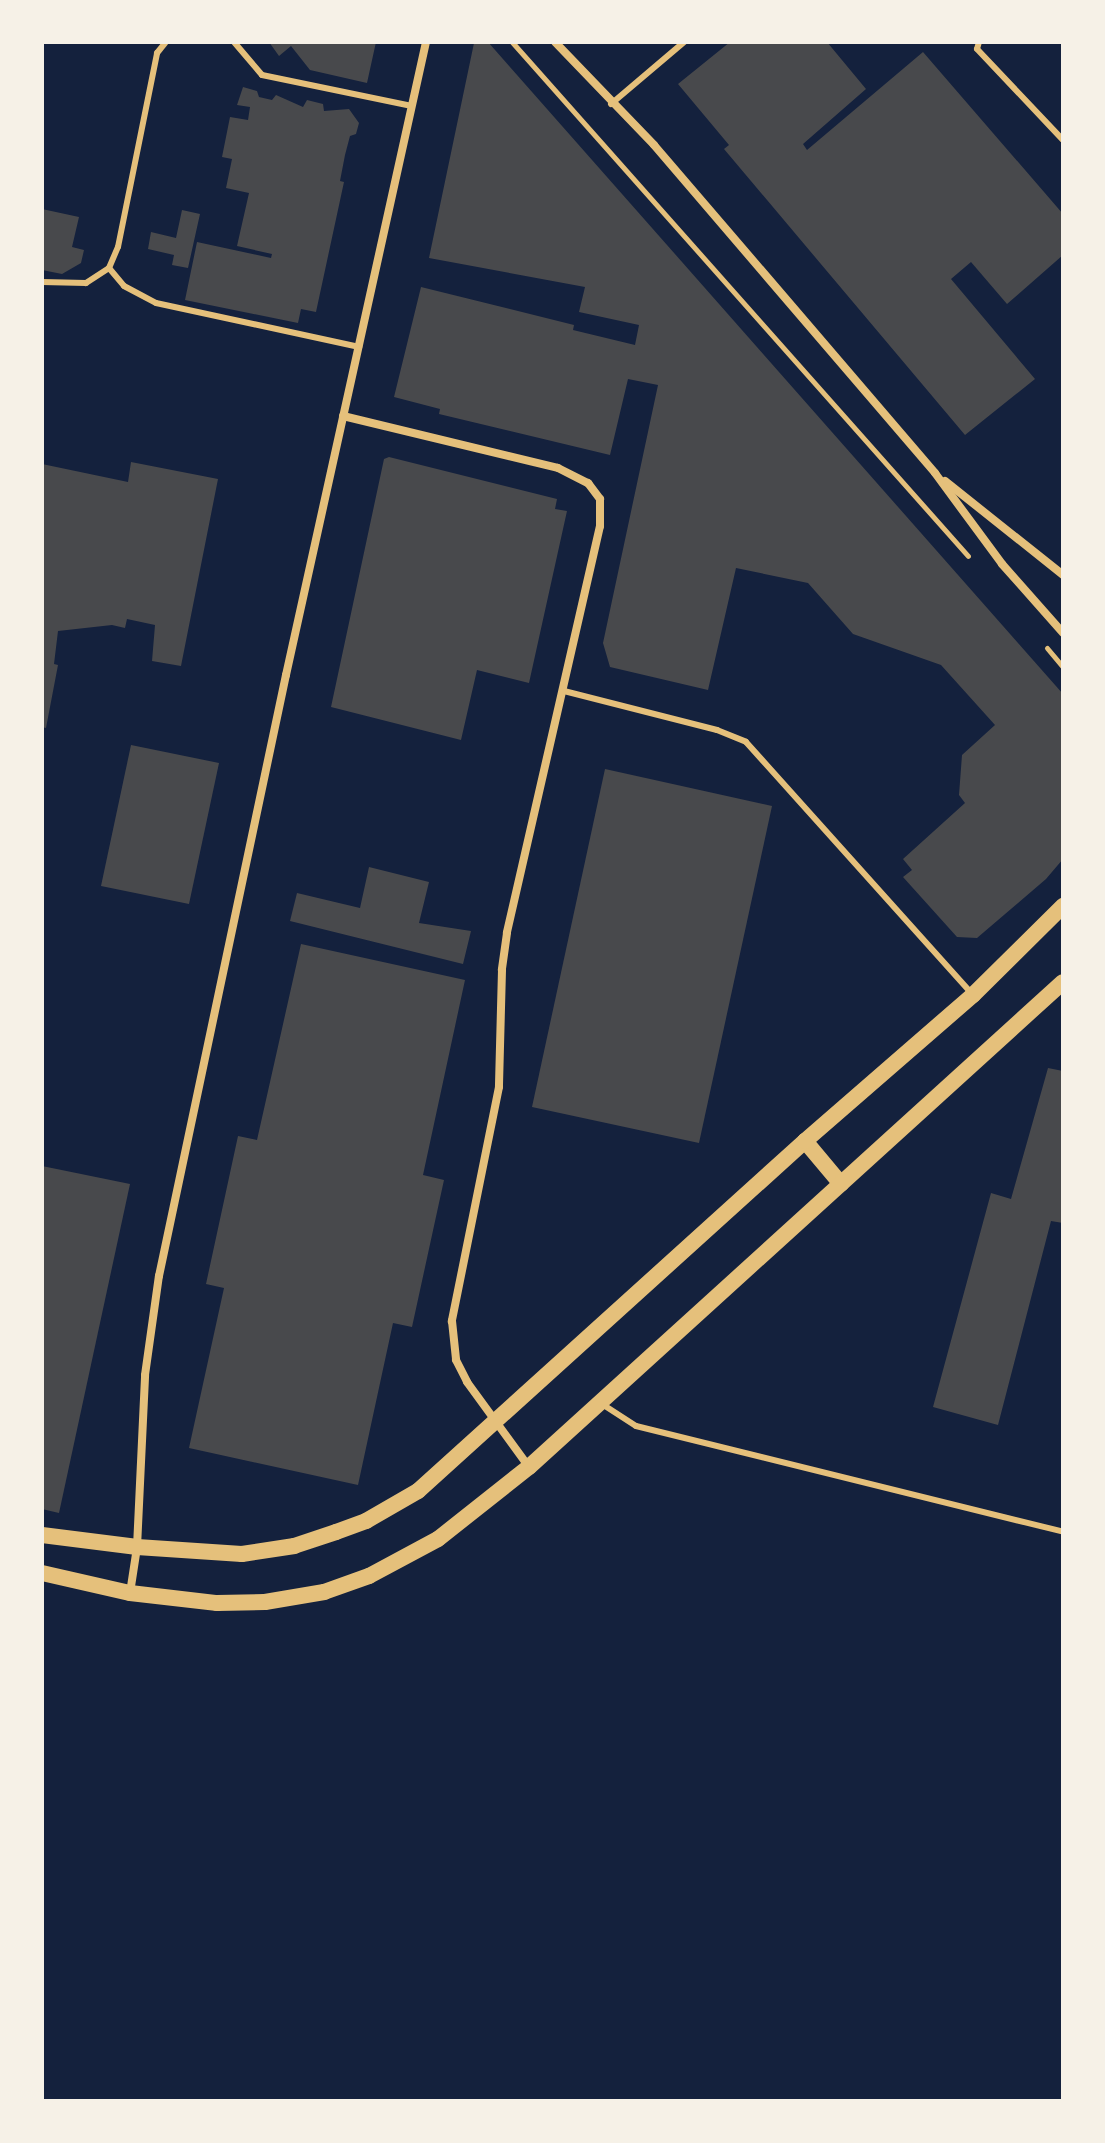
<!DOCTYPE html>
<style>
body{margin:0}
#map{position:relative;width:1105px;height:2143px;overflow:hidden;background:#14213d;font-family:"Public Sans",sans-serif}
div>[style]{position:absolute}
.building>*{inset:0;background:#48494c}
.path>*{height:5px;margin:-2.5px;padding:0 2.5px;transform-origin:2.5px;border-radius:2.5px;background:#e5c07b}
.service>*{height:6px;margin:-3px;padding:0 3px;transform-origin:3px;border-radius:3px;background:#e5c07b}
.minor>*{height:8px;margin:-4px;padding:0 4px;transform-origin:4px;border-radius:4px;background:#e5c07b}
.secondary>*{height:16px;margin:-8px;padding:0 8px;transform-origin:8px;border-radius:8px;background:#e5c07b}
span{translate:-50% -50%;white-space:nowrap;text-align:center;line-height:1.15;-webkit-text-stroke:8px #f6f1e7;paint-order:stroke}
.frame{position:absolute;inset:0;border:44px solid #f6f1e7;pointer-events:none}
</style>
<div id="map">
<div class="building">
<i style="clip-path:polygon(269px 42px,376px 42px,367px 83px,310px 70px,291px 46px,279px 56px)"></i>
<i style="clip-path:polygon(488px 42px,1063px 694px,1063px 859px,1046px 879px,977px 938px,957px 937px,903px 877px,912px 870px,903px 859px,965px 803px,959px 795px,962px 755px,995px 725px,941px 665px,853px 634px,808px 583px,736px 568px,708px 690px,610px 667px,603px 643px,658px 385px,628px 379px,610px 455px,439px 414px,440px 409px,394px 397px,421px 287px,574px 325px,573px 330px,635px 345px,639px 325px,579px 312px,585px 287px,429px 258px,474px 43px)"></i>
<i style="clip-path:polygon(730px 42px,827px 42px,866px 89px,803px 144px,807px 150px,923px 52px,1063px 214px,1063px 255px,1007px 304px,971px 262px,951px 279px,1035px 379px,965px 435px,724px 149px,729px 145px,678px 84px)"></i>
<i style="clip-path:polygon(243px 87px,257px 91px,259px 97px,272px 100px,276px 95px,303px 107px,307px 100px,323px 104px,324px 111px,349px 109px,359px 123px,356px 134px,350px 136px,345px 155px,340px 181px,344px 182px,316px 312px,301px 309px,298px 323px,185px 300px,197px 242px,271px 258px,272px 254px,237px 246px,249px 193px,226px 188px,232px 159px,222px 157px,230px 117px,248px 120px,250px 107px,237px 105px)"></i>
<i style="clip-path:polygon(42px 209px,79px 217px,72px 247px,84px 250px,81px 263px,62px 274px,42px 270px)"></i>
<i style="clip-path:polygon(182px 210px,200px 214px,188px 268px,172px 265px,174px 255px,148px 249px,151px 232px,176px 238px)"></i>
<i style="clip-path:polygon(389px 457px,557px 499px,555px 509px,567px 511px,529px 683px,477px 670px,461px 740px,331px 707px,384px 459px)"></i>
<i style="clip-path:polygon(131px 462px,218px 479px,181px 666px,152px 661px,155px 625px,127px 619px,125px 628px,112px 625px,58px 631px,54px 664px,58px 665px,46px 728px,42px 727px,42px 464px,128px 482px)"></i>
<i style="clip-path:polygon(131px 745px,219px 763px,189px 904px,101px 886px)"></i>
<i style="clip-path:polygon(605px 769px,772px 806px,699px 1143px,532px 1107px)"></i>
<i style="clip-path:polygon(369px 867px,429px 882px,419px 923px,471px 931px,463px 964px,290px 921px,297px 893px,360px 908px)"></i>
<i style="clip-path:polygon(301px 944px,465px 980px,423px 1175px,444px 1180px,412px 1327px,393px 1323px,358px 1485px,189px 1448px,224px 1288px,206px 1284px,238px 1136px,257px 1140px)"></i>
<i style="clip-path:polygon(1048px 1068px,1063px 1071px,1063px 1223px,1051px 1221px,998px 1425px,933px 1407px,991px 1193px,1011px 1199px)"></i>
<i style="clip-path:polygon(42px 1166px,130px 1184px,59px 1513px,42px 1509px)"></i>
</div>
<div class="path">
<i style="left:512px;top:42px;width:687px;rotate:48.42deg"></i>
<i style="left:1047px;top:648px;width:25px;rotate:50deg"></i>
</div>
<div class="service">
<i style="left:234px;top:42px;width:43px;rotate:49.7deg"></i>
<i style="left:262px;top:75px;width:153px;rotate:11.7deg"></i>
<i style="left:979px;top:42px;width:7px;rotate:106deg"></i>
<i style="left:977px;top:49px;width:125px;rotate:46.6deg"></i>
<i style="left:611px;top:104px;width:96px;rotate:-40.3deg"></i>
<i style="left:109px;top:268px;width:23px;rotate:50deg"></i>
<i style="left:124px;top:286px;width:36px;rotate:28deg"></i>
<i style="left:156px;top:303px;width:208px;rotate:12.2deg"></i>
<i style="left:109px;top:268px;width:23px;rotate:-67deg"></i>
<i style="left:118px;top:247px;width:198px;rotate:-78.6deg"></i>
<i style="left:157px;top:53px;width:14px;rotate:-51deg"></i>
<i style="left:42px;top:282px;width:44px;rotate:1.3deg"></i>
<i style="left:86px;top:283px;width:27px;rotate:-33deg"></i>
<i style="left:564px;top:691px;width:158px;rotate:14.3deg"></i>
<i style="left:717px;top:730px;width:31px;rotate:22deg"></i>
<i style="left:746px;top:742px;width:338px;rotate:48.1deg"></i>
<i style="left:602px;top:1404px;width:40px;rotate:32.9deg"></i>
<i style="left:636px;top:1426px;width:440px;rotate:13.9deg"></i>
</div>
<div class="minor">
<i style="left:555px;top:42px;width:143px;rotate:46.1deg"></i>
<i style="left:654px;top:145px;width:432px;rotate:49.4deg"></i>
<i style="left:935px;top:473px;width:113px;rotate:53.6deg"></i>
<i style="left:1002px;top:564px;width:92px;rotate:48.5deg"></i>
<i style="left:343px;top:416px;width:221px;rotate:13.6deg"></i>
<i style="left:558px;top:468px;width:34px;rotate:27deg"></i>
<i style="left:588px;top:483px;width:20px;rotate:53deg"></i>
<i style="left:600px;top:499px;width:27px;rotate:90deg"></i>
<i style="left:600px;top:526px;width:417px;rotate:102.9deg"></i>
<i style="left:507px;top:933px;width:37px;rotate:98deg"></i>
<i style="left:502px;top:970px;width:117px;rotate:91.5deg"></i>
<i style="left:499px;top:1087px;width:239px;rotate:101.4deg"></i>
<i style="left:452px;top:1321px;width:39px;rotate:84deg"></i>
<i style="left:456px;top:1360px;width:25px;rotate:63deg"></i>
<i style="left:467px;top:1382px;width:105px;rotate:53.9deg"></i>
<i style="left:945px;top:481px;width:151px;rotate:38.5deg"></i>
<i style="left:130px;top:1593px;width:47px;rotate:-81.3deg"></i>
<i style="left:137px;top:1547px;width:172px;rotate:-87.3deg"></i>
<i style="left:145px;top:1375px;width:100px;rotate:-82deg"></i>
<i style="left:159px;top:1276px;width:614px;rotate:-78.07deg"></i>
<i style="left:286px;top:675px;width:648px;rotate:-77.53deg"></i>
</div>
<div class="secondary">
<i style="left:805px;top:1141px;width:56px;rotate:50.1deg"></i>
<i style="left:42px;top:1535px;width:96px;rotate:7.2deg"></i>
<i style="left:137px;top:1547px;width:105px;rotate:3.8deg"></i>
<i style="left:242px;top:1554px;width:53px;rotate:-8.7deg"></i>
<i style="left:294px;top:1546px;width:44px;rotate:-18.4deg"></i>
<i style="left:336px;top:1532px;width:32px;rotate:-20deg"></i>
<i style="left:366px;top:1521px;width:60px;rotate:-30deg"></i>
<i style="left:418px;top:1491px;width:522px;rotate:-42.13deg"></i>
<i style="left:805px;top:1141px;width:223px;rotate:-41deg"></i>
<i style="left:973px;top:995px;width:127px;rotate:-44.7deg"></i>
<i style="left:42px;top:1573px;width:90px;rotate:12.8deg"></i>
<i style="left:130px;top:1593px;width:88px;rotate:6.6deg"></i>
<i style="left:217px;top:1603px;width:48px;rotate:-1.2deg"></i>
<i style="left:265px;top:1602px;width:60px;rotate:-9.6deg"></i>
<i style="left:324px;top:1592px;width:48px;rotate:-19.6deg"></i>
<i style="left:369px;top:1576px;width:78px;rotate:-28.2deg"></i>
<i style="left:438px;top:1539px;width:116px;rotate:-38.4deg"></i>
<i style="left:529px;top:1467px;width:721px;rotate:-42.25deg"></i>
</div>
<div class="frame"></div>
</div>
